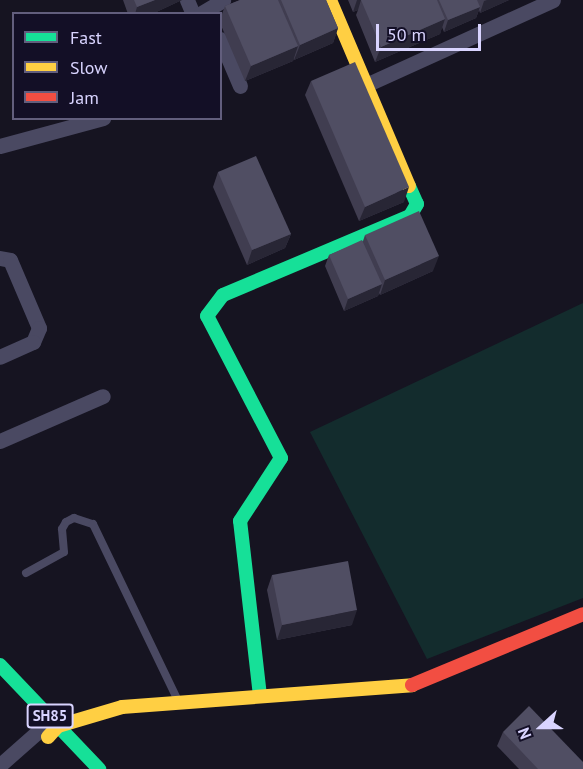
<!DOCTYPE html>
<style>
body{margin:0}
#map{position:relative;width:583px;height:769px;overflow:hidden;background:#161421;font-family:"PT Sans",sans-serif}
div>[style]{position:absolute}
.green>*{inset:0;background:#132c2d}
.lane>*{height:8px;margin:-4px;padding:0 4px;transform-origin:4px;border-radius:4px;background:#4a4962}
.street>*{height:15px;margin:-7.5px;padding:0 7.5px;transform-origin:7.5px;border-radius:7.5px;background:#4a4962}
.fast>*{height:14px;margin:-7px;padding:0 7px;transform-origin:7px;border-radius:7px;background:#16e098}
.slow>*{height:14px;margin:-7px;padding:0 7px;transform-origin:7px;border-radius:7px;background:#ffcf43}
.jam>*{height:14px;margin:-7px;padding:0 7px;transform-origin:7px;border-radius:7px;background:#f24e42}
.wall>*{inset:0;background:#403d50}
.shaded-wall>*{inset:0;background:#282635}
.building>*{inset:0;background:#504e63}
span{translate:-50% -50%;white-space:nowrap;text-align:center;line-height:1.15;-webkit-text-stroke:5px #130f26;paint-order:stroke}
.shield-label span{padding:2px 4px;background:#130f26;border:2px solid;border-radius:4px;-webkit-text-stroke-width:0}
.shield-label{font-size:15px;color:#d9d4ff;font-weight:700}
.legend{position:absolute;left:12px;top:12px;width:210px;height:108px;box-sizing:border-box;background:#130f26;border:2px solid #625e7d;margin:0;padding:8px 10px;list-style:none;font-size:18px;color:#d9d4ff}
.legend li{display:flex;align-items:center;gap:12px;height:30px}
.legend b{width:30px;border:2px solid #625e7d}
.north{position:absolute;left:511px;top:697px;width:60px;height:60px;-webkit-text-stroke:4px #130f26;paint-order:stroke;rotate:249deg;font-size:16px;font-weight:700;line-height:24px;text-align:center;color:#d9d4ff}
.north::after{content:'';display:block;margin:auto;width:21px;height:27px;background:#d9d4ff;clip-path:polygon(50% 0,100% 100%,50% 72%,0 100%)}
.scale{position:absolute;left:376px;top:24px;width:105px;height:27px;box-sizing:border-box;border:3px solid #d9d4ff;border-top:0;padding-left:8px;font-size:18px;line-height:21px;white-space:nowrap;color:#d9d4ff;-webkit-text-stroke:4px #130f26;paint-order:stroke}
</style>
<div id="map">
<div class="green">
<i style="clip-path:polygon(583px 303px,583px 598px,427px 659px,310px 432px)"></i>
</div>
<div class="lane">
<i style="left:26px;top:573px;width:43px;rotate:-28.9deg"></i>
<i style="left:64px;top:552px;width:23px;rotate:-95deg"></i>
<i style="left:62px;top:529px;width:8px;rotate:-60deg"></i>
<i style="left:66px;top:522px;width:9px;rotate:-27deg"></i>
<i style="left:74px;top:518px;width:20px;rotate:18deg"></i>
<i style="left:93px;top:524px;width:196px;rotate:64.3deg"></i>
</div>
<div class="street">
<i style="left:187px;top:0;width:15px;rotate:67deg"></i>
<i style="left:200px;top:14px;width:27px;rotate:-31deg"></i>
<i style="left:220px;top:39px;width:51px;rotate:66.9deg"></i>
<i style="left:368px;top:84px;width:203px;rotate:-24.4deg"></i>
<i style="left:0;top:146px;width:107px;rotate:-15.2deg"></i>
<i style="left:0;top:258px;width:10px;rotate:11deg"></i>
<i style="left:10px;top:260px;width:74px;rotate:66.9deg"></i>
<i style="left:39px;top:328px;width:15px;rotate:113deg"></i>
<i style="left:33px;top:342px;width:36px;rotate:156deg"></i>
<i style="left:0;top:441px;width:112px;rotate:-23.6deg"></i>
<i style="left:0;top:765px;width:69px;rotate:-41.5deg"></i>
</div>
<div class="fast">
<i style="left:0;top:665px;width:144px;rotate:46.4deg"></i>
<i style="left:260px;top:696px;width:176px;rotate:-96.5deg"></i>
<i style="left:240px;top:521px;width:75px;rotate:-56.9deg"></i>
<i style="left:281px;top:458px;width:160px;rotate:-117.5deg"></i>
<i style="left:207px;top:316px;width:26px;rotate:-53deg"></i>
<i style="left:223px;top:295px;width:203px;rotate:-22.9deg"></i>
<i style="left:410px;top:216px;width:14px;rotate:-60deg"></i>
<i style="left:417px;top:204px;width:20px;rotate:-114deg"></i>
</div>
<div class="slow">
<i style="left:330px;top:0;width:202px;rotate:67deg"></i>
<i style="left:48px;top:737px;width:15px;rotate:-48deg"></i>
<i style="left:58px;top:726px;width:67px;rotate:-16.5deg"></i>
<i style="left:122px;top:707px;width:291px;rotate:-4.3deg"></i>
</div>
<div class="jam">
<i style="left:412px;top:685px;width:185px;rotate:-22.5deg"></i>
</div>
<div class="wall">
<i style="clip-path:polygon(123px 0,182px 0,152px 14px,128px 14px)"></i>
<i style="clip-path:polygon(240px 0,326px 0,338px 28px,333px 43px,294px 60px,294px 58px,293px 61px,245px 81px,220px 23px,220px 19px,225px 6px)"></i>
<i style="clip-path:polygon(348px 0,509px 0,480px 13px,479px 10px,476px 18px,444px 32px,442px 27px,440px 34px,375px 62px,356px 15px,358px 10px,353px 12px)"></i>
<i style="clip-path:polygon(311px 81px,404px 202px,359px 221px,305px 95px)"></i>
<i style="clip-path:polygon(218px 172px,291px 234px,285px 248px,247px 265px,213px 187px)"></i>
<i style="clip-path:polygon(365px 235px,433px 271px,380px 295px,379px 293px,378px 296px,344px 311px,325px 266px,329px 255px,363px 241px)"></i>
<i style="clip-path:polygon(272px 575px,352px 625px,277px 640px,267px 590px)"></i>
<i style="clip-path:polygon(503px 732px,583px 769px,519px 769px,497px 746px)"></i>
</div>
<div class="shaded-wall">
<i style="clip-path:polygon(155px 0,182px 0,152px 14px,135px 14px,137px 7px)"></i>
<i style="clip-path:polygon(357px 0,380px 0,361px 0,358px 10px,353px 12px)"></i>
<i style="clip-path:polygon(487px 0,509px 0,480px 13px,484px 1px)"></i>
<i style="clip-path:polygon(480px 7px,476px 18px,444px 32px,448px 20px)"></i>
<i style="clip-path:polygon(445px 19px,440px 34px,375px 62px,381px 47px)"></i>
<i style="clip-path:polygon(338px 28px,333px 43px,294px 60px,300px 45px)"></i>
<i style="clip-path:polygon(298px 46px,293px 61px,245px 81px,251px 66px)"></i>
<i style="clip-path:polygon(409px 187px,404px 202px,359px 221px,365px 207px)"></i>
<i style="clip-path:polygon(291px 234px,285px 248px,247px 265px,252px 250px)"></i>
<i style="clip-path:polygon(439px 256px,433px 271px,380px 295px,385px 280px)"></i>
<i style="clip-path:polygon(382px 284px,378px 296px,344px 311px,348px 299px)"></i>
<i style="clip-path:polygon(357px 610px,352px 625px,277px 640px,282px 625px)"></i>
</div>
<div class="building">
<i style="clip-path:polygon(134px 0,155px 0,137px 7px)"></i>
<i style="clip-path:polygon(240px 0,278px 0,298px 46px,251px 66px,225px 6px)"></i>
<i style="clip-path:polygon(281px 0,326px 0,338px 28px,300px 45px)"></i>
<i style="clip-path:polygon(361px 0,437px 0,445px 19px,381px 47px)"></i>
<i style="clip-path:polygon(439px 0,477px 0,480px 7px,448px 20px)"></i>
<i style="clip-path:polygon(355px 62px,409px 187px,365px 207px,311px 81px)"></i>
<i style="clip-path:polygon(256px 156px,291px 234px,252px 250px,218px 172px)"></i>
<i style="clip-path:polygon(419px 211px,439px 256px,385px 280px,365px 235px)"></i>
<i style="clip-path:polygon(362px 240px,382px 284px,348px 299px,329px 255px)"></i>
<i style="clip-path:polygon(348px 561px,357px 610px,282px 625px,272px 575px)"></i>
<i style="clip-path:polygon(529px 706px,583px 762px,583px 769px,538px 769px,503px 732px)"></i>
</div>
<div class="shield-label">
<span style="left:50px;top:716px">SH85</span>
</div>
<ul class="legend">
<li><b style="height:8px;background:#16e098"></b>Fast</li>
<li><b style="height:8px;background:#ffcf43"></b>Slow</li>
<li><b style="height:8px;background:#f24e42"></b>Jam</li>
</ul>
<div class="north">N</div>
<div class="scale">50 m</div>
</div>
